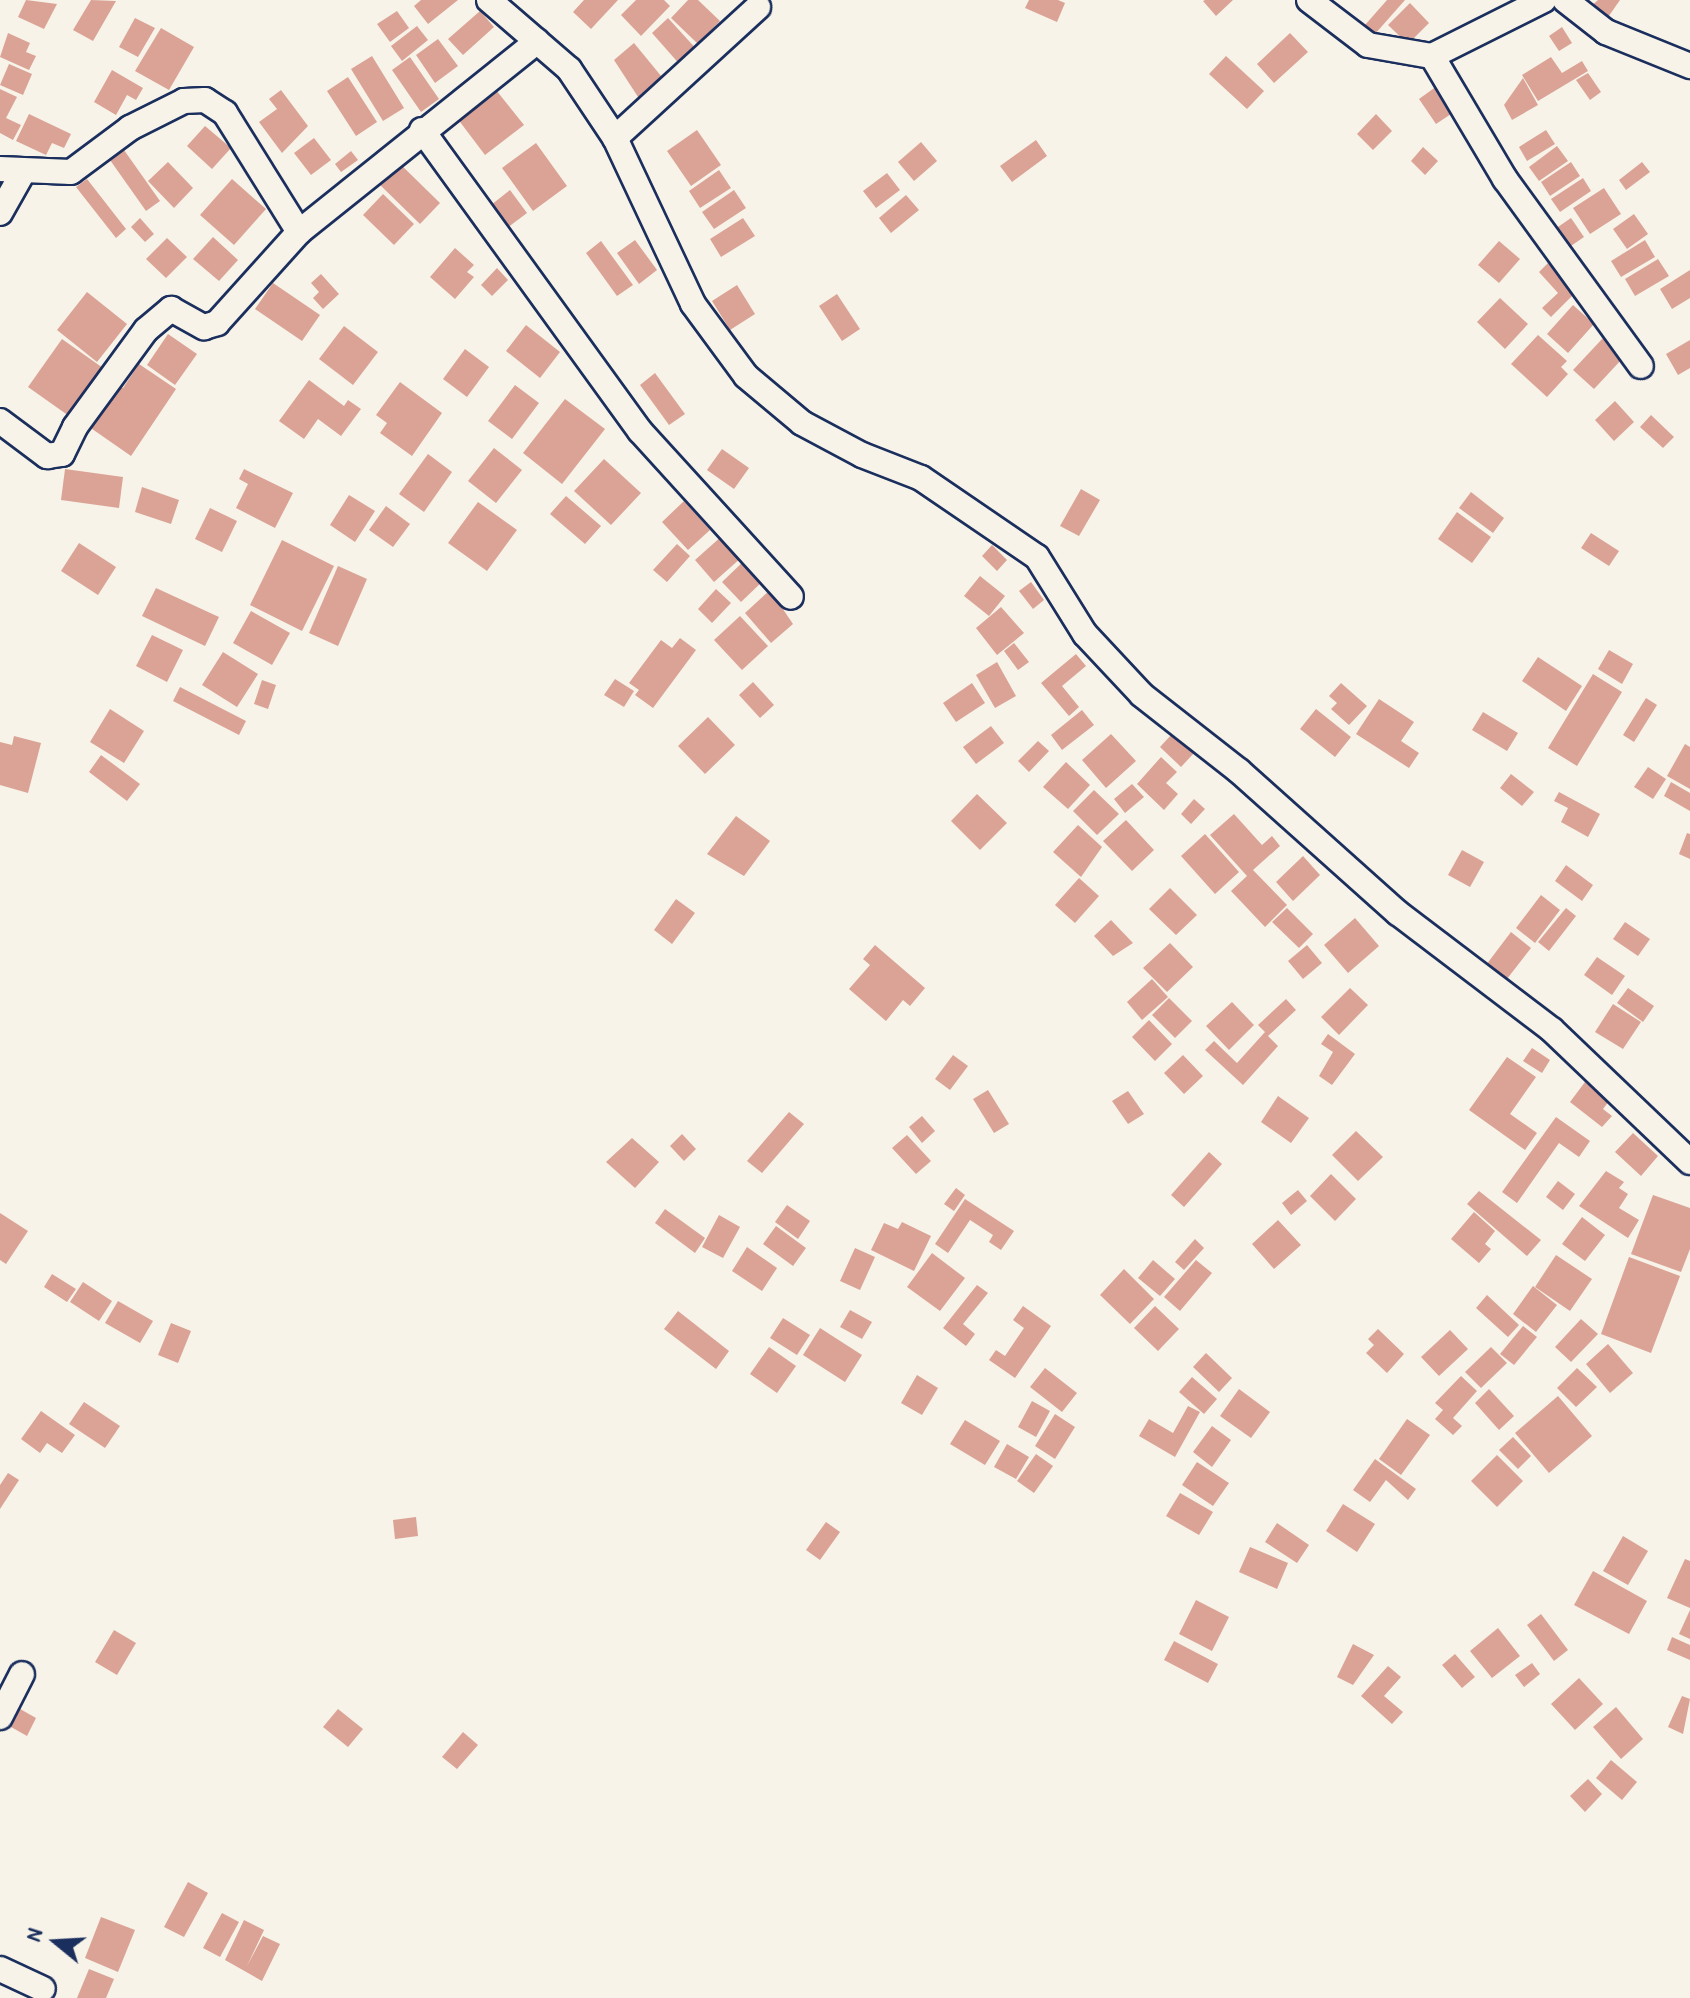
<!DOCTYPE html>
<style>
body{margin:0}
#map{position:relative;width:1690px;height:1998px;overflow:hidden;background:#f7f3e8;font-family:"Patrick Hand",sans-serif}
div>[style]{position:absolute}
.building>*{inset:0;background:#dba396}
.roads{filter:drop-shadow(2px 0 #1b2f5e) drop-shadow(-2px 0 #1b2f5e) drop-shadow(0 2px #1b2f5e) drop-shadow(0 -2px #1b2f5e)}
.minor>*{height:24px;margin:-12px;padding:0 12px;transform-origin:12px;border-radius:12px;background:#f7f3e8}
span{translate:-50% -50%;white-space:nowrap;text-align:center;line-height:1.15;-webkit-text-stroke:6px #f7f3e8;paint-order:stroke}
.north{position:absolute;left:16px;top:1902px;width:80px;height:80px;-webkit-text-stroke:6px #f7f3e8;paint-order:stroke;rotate:288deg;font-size:22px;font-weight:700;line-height:32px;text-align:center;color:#1b2f5e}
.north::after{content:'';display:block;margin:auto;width:28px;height:36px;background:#1b2f5e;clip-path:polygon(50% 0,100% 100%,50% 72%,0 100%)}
</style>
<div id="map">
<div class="building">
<i style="clip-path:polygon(26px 0,57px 4px,44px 29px,18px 17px)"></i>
<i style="clip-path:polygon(91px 0,116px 1px,93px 41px,73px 30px)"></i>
<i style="clip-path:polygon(421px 0,458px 0,428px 24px,414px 6px)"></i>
<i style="clip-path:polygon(584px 0,618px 0,591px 29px,573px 12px)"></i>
<i style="clip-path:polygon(636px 0,664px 0,670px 6px,641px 36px,621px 15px)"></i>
<i style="clip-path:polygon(688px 0,698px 0,720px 21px,698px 44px,671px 18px)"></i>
<i style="clip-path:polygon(1029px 0,1058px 0,1065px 3px,1057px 22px,1025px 8px)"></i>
<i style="clip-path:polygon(1233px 0,1216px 16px,1203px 1px,1205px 0)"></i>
<i style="clip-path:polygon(1387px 0,1405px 0,1375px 34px,1365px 25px)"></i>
<i style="clip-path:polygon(1598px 0,1620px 0,1604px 23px,1589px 8px)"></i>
<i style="clip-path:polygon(1410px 3px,1429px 23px,1408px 44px,1388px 25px)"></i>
<i style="clip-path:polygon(397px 11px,409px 28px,390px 42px,377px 24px)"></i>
<i style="clip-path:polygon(480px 11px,494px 27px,463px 55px,448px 39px)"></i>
<i style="clip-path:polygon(135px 18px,155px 28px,138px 57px,119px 47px)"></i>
<i style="clip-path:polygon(668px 18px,699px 52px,682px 67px,652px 33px)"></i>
<i style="clip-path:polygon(417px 26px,428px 40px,402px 61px,391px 46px)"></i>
<i style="clip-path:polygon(1562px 27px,1572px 43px,1559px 51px,1549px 36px)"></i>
<i style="clip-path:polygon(161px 28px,194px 47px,169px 90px,135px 71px)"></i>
<i style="clip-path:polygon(8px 33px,30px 43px,26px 52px,36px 56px,29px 70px,0 57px)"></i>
<i style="clip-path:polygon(1290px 33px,1308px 52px,1274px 83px,1257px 64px)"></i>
<i style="clip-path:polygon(438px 39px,458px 66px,435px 83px,416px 55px)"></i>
<i style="clip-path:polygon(634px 43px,666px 82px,642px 103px,614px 60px)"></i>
<i style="clip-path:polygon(372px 56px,404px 108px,383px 121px,351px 69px)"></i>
<i style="clip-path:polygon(1226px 56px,1264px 91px,1247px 109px,1209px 74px)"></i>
<i style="clip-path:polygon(410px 57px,439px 99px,421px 112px,392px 70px)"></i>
<i style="clip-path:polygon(1551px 57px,1562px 73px,1582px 61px,1588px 71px,1538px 101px,1522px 75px)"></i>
<i style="clip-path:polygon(9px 64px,32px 74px,23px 95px,0 85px)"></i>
<i style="clip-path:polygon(112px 70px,143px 88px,136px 100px,127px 95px,116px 115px,94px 102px)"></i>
<i style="clip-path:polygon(1588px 73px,1601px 92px,1590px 100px,1576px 80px)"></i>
<i style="clip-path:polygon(348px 77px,377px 122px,356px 136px,327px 91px)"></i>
<i style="clip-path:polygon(1523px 78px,1538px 105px,1512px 120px,1504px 105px)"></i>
<i style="clip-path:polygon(492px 85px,524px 125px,485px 155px,454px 114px)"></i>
<i style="clip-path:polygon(1437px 86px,1454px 112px,1436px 124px,1419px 99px)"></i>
<i style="clip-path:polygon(0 89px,17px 97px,6px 118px,21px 125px,13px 140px,0 133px)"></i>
<i style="clip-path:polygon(281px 90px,308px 126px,282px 153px,259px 122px,277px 109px,269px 99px)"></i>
<i style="clip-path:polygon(29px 114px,71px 134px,64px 148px,52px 143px,46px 155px,16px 141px)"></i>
<i style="clip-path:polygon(1376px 114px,1392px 131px,1373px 150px,1357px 134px)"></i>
<i style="clip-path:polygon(205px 126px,231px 148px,212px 169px,187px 146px)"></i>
<i style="clip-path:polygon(697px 130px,721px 165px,691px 186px,667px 151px)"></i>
<i style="clip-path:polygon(1546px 130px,1555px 144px,1527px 161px,1519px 147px)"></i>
<i style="clip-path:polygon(314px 138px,331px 160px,311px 175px,294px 153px)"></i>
<i style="clip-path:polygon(1036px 140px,1047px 156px,1012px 182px,1000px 166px)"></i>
<i style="clip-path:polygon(921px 142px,937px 161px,914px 181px,898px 162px)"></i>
<i style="clip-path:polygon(536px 143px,567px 186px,533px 211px,502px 168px)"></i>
<i style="clip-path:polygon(1557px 146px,1568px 161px,1539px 181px,1529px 167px)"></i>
<i style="clip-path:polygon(1423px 147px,1438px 161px,1425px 175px,1411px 161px)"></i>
<i style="clip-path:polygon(124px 150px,160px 201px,146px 211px,110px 160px)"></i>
<i style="clip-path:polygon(351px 151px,358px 160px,341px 172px,335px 164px)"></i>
<i style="clip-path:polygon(395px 159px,440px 203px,420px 224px,375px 180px)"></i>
<i style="clip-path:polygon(168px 162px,193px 188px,174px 208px,148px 181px)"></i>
<i style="clip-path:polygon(1571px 162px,1580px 176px,1550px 196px,1541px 182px)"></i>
<i style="clip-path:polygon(1642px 162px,1650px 172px,1626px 190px,1619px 180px)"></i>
<i style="clip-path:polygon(719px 170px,731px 188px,700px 208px,689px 191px)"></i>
<i style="clip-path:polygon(887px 173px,900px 190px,876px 208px,863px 191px)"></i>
<i style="clip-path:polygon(1583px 178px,1591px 191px,1560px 212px,1551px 199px)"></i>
<i style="clip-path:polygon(87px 179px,126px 229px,116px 238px,76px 187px)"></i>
<i style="clip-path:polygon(232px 179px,266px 209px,234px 245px,200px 215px)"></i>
<i style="clip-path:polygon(1604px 188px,1621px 214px,1590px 234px,1573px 208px)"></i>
<i style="clip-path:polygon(510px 190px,527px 213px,503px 231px,486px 209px)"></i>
<i style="clip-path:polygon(734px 190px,746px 208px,714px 229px,702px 212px)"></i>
<i style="clip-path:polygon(383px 194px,414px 224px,394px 245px,363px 215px)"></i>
<i style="clip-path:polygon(906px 195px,919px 210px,891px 233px,879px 218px)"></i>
<i style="clip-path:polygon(1634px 214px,1648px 234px,1627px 249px,1613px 229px)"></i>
<i style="clip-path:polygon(140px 218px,154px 234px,145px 242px,131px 227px)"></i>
<i style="clip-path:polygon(743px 218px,755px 236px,721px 257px,710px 239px)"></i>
<i style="clip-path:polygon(1571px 218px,1584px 237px,1568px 248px,1555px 229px)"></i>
<i style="clip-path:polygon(213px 237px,238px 260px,219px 281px,193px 259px)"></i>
<i style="clip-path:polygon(167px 238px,187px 257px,166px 278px,146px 259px)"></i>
<i style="clip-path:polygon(635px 240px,657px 270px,639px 284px,617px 253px)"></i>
<i style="clip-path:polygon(1645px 240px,1655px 257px,1621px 277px,1611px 261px)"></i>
<i style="clip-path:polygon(601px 241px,633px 285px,617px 296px,586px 253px)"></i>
<i style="clip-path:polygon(1499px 241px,1520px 259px,1499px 283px,1478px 265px)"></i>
<i style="clip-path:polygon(455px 248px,474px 265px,467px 272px,474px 277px,455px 299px,430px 277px)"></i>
<i style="clip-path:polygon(1658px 259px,1669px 276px,1635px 296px,1625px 279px)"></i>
<i style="clip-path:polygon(1548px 263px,1576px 292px,1551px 317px,1542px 308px,1558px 293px,1539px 272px)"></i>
<i style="clip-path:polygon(497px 268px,508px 280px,492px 296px,481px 285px)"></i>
<i style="clip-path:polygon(1690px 270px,1690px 298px,1672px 309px,1660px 289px)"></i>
<i style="clip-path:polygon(321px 274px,339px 294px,323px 309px,313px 298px,319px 292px,311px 283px)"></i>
<i style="clip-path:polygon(273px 283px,320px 315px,302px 341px,255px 309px)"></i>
<i style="clip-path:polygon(737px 285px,755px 314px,730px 330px,712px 301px)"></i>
<i style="clip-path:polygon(87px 292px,127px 324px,97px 362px,57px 330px)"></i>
<i style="clip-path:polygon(837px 294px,860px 329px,842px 341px,819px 306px)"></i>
<i style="clip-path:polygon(1500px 298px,1528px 324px,1505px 349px,1477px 322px)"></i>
<i style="clip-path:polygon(1573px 305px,1594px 324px,1568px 353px,1547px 334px)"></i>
<i style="clip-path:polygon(526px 325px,560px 352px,540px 378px,506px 351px)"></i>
<i style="clip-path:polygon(344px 326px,378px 352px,353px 385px,319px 359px)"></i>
<i style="clip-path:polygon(168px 334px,197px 354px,175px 385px,147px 365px)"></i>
<i style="clip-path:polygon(1538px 335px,1567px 361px,1561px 367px,1568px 374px,1547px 397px,1511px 364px)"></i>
<i style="clip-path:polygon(1603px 338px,1623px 358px,1594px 389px,1573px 370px)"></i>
<i style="clip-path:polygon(62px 339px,103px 368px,69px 416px,28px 387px)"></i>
<i style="clip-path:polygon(1690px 340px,1690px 368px,1678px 375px,1666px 354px)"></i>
<i style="clip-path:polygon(465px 349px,489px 367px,467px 397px,443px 379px)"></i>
<i style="clip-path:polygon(139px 364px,176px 389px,131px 456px,85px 424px,113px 382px,123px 388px)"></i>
<i style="clip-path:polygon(655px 373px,685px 414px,669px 425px,640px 385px)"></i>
<i style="clip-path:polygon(309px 380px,344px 406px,348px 400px,361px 409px,341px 436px,318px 419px,304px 439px,279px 421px)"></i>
<i style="clip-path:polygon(400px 382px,442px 413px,412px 456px,380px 433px,387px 423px,376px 415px)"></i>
<i style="clip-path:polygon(515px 385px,539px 403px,512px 439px,488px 421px)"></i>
<i style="clip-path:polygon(565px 399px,605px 429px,562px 484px,523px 453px)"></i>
<i style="clip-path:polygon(1615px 401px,1634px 422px,1614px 441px,1595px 420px)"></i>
<i style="clip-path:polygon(1651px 415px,1674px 437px,1663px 448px,1640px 427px)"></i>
<i style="clip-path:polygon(494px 448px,522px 470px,496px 503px,468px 481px)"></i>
<i style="clip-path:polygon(722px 449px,749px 468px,734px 489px,707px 470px)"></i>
<i style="clip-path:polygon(428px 454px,452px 472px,424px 512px,399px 494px)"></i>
<i style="clip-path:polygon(604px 459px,641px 493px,611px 525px,574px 491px)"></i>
<i style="clip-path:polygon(65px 469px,123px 477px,119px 508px,61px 500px)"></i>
<i style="clip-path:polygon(244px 469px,293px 493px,275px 528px,236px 508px,248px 484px,239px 479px)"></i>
<i style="clip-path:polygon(142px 487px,179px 500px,171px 524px,135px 512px)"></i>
<i style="clip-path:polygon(1081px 489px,1100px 500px,1079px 536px,1060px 526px)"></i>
<i style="clip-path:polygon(1471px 492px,1504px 518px,1493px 533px,1459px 508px)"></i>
<i style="clip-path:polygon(349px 495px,375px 511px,355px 542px,330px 525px)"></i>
<i style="clip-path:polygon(566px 496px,601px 526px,585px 544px,550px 514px)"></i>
<i style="clip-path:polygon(684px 501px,710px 530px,688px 550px,662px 522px)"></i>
<i style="clip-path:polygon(478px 502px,517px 530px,487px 571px,448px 543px)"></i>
<i style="clip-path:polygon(386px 506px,410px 524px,393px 547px,369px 530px)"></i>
<i style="clip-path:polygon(210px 508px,237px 521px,222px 552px,195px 539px)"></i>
<i style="clip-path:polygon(1457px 512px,1491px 537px,1472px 563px,1438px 539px)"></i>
<i style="clip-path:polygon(1591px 533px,1619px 551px,1609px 566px,1581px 548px)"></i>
<i style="clip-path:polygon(723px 535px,742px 557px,714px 582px,695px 560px)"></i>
<i style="clip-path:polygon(282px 540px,334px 566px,302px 631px,250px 605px)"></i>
<i style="clip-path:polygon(79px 543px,116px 567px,98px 595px,61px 571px)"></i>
<i style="clip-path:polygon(677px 544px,690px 556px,667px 582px,653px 570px)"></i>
<i style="clip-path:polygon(992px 545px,1007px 560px,997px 571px,982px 556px)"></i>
<i style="clip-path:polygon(747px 558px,766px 578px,741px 602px,722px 582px)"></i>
<i style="clip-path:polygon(338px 566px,367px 579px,338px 646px,309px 633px)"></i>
<i style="clip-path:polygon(980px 576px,1005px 596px,989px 616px,964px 596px)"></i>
<i style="clip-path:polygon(1031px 582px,1044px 600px,1033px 609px,1019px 591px)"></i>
<i style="clip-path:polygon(156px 588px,219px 617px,205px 646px,142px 616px)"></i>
<i style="clip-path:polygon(716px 589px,731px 603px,712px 623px,698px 609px)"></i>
<i style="clip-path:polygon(770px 590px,793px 624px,771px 643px,745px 613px)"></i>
<i style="clip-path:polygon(1001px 607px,1024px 633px,997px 655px,976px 628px)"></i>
<i style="clip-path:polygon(251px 611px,290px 633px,272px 665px,233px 643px)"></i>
<i style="clip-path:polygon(740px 616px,768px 646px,742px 670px,714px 640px)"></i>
<i style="clip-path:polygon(152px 635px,183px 650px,167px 682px,136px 666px)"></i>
<i style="clip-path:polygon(680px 638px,696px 650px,653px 708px,635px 695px,639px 690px,629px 683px,661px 640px,672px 648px)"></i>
<i style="clip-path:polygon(1014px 643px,1029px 662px,1018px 670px,1004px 651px)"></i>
<i style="clip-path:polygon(1609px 650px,1633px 664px,1622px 684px,1598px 669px)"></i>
<i style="clip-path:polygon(223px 652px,258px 674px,237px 707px,202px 685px)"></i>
<i style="clip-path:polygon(1076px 654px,1086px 666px,1062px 686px,1079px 707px,1069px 716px,1041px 683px)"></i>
<i style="clip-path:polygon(1538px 657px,1582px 686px,1566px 711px,1522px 681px)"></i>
<i style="clip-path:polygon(997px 662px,1016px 696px,995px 708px,976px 675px)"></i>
<i style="clip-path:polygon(1593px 674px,1622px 692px,1577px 766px,1548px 748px)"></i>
<i style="clip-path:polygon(615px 679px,634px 691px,624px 707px,604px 695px)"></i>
<i style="clip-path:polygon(262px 680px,276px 685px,268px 709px,254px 704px)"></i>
<i style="clip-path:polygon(753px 682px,774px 705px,760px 718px,739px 695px)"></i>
<i style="clip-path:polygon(972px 683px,985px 703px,956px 722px,943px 703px)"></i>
<i style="clip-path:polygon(1341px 683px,1367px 706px,1349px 725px,1331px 709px,1337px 703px,1329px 696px)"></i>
<i style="clip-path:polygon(180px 687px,246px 721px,239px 735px,173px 701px)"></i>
<i style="clip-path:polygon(1646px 698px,1657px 705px,1634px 742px,1623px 735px)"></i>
<i style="clip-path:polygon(1379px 699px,1414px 722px,1401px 741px,1419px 753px,1409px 768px,1356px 734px)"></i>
<i style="clip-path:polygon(110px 709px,144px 731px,124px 763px,90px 742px)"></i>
<i style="clip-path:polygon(1316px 709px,1351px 737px,1335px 757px,1300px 729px)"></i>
<i style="clip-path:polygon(1082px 710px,1094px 725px,1062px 750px,1051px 735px)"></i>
<i style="clip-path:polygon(1483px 712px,1518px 733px,1507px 751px,1472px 730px)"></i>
<i style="clip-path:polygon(708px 717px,735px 745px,705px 774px,678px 746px)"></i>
<i style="clip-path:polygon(991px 726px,1004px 743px,976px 764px,963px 747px)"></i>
<i style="clip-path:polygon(1111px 734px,1136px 761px,1106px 788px,1082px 760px)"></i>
<i style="clip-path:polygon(1172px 734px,1194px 753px,1181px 767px,1160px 747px)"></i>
<i style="clip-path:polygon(14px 736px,41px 743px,28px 793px,0 785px,0 742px,12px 745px)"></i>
<i style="clip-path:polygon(1038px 741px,1049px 751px,1029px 772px,1018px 761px)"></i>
<i style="clip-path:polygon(1685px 744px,1690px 747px,1690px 789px,1667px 776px)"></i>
<i style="clip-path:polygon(101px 755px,140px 784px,127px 801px,89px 772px)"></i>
<i style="clip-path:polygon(1161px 757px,1177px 772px,1166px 783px,1178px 794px,1164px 810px,1137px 784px)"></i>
<i style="clip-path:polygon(1066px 762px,1090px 785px,1068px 809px,1043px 787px)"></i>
<i style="clip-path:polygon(1648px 767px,1666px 779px,1653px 799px,1634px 787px)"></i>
<i style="clip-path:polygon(1511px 774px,1534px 792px,1522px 806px,1500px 788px)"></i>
<i style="clip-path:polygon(1671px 782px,1690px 793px,1690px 811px,1664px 796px)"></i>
<i style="clip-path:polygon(1132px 784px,1144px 797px,1125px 813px,1114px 799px)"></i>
<i style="clip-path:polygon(1094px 790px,1119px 814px,1097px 835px,1073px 811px)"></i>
<i style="clip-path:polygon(1559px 792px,1600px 814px,1588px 837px,1561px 822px,1568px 808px,1554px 801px)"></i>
<i style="clip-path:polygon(977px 794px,1007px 823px,980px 850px,951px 821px)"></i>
<i style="clip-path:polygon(1194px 799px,1205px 809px,1191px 824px,1181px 814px)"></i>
<i style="clip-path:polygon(1234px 814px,1262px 845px,1272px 836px,1280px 846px,1253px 870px,1287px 905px,1265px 927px,1231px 891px,1247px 876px,1210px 835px)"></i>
<i style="clip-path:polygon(736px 816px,770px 841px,744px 876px,707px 854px)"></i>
<i style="clip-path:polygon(1126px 820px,1154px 850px,1132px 871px,1103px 841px)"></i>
<i style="clip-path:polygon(1078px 825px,1102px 847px,1081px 877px,1053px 852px)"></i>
<i style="clip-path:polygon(1687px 833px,1690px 834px,1690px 859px,1679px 854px)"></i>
<i style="clip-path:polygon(1205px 834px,1239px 872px,1215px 894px,1181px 856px)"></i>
<i style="clip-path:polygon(1462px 850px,1484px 862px,1470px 887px,1448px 875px)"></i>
<i style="clip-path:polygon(1303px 856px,1320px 875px,1293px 901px,1276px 882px)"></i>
<i style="clip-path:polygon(1566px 865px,1593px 885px,1582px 901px,1555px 881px)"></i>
<i style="clip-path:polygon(1079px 878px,1099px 896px,1075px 923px,1055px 905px)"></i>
<i style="clip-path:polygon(1170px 888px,1197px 915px,1176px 935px,1149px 909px)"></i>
<i style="clip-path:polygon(1541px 895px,1560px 910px,1535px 943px,1516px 928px)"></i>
<i style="clip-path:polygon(676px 899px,695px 913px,672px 944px,654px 930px)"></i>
<i style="clip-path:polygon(1287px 908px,1313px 934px,1299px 948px,1272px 922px)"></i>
<i style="clip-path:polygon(1566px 908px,1576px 916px,1549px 951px,1538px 942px)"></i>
<i style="clip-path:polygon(1355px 918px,1379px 946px,1348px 973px,1324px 945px)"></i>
<i style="clip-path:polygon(1111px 920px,1133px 943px,1113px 956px,1094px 936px)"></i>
<i style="clip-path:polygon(1625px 922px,1650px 939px,1638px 956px,1613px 939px)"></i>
<i style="clip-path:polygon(1511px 932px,1531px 948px,1503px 984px,1483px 969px)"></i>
<i style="clip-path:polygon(1170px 943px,1193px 967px,1167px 992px,1143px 968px)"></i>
<i style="clip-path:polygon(875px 945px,925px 988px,910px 1006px,903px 1000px,886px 1021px,849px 989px,870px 965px,863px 959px)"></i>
<i style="clip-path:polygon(1307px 945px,1322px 963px,1303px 979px,1288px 961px)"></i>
<i style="clip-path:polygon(1597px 957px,1625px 976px,1612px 995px,1584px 975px)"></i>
<i style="clip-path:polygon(1152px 979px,1168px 997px,1142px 1020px,1127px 1002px)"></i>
<i style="clip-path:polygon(1350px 988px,1368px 1005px,1339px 1035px,1321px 1017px)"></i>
<i style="clip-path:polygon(1628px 988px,1654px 1006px,1643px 1022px,1617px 1003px)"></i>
<i style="clip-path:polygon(1169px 998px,1192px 1021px,1175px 1038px,1152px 1015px)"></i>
<i style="clip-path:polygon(1286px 999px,1296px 1010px,1268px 1036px,1278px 1046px,1243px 1085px,1205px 1050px,1214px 1041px,1237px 1063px,1265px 1032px,1258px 1025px)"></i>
<i style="clip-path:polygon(1232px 1002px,1254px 1025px,1229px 1050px,1206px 1026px)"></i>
<i style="clip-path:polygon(1613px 1004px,1641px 1022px,1623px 1049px,1595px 1032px)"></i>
<i style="clip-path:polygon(1149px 1020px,1172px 1044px,1155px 1061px,1132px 1037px)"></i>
<i style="clip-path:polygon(1328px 1034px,1355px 1054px,1332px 1085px,1319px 1076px,1333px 1052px,1321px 1044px)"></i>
<i style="clip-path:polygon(1532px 1048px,1550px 1060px,1542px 1073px,1523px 1061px)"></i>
<i style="clip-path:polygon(953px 1055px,968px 1066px,950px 1090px,935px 1079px)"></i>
<i style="clip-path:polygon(1183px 1055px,1203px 1076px,1184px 1094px,1164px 1073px)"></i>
<i style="clip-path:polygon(1507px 1057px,1536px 1077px,1510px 1114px,1537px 1133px,1525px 1150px,1469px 1110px)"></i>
<i style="clip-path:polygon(1585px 1082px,1609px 1101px,1603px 1109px,1612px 1116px,1602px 1127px,1570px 1102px)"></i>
<i style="clip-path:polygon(988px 1090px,1009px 1124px,994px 1133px,973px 1099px)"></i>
<i style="clip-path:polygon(1128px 1091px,1144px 1114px,1128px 1124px,1112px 1101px)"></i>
<i style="clip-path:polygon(1278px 1096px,1309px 1118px,1291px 1143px,1261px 1122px)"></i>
<i style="clip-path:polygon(789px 1112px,804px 1124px,762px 1173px,747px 1161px)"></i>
<i style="clip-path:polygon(922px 1116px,935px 1131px,922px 1143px,909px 1127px)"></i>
<i style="clip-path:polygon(1556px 1117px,1590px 1141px,1579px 1157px,1559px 1143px,1517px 1203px,1502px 1192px)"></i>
<i style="clip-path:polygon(1356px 1131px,1383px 1157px,1358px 1181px,1332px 1155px)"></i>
<i style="clip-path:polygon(1633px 1133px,1658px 1156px,1641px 1176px,1615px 1152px)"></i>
<i style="clip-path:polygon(682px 1134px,696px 1149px,684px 1161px,670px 1146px)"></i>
<i style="clip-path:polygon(907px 1135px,931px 1161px,916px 1174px,892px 1148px)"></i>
<i style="clip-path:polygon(632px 1138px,659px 1162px,635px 1188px,606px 1162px)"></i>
<i style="clip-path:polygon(1209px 1152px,1222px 1164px,1184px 1207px,1171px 1195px)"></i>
<i style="clip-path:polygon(1606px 1171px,1624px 1182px,1619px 1188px,1628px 1194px,1619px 1208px,1639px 1220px,1628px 1238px,1579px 1206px)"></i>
<i style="clip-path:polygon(1331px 1174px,1356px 1199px,1335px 1221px,1310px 1196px)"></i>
<i style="clip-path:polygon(1558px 1181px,1575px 1194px,1563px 1210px,1546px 1197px)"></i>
<i style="clip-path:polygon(956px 1188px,965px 1195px,954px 1211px,944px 1204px)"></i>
<i style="clip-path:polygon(1298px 1190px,1307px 1201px,1291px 1215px,1282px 1203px)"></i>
<i style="clip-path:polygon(1479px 1191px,1541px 1240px,1527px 1256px,1467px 1204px)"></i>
<i style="clip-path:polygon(1653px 1195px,1690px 1208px,1690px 1249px,1681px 1272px,1631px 1254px)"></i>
<i style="clip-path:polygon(965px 1199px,1014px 1231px,1001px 1250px,989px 1242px,993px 1235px,970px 1220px,948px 1253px,935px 1244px)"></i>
<i style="clip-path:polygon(787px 1205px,810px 1221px,798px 1239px,775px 1222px)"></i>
<i style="clip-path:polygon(665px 1209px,705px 1238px,695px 1253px,655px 1223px)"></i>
<i style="clip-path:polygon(1474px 1212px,1495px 1231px,1485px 1244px,1491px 1249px,1479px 1263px,1451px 1239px)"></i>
<i style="clip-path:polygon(0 1213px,28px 1231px,6px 1264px,0 1260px)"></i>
<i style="clip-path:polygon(719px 1215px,740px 1227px,723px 1258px,702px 1247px)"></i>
<i style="clip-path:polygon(1582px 1217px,1605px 1235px,1585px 1261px,1562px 1244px)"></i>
<i style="clip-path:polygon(1278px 1220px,1301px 1245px,1274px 1269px,1252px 1244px)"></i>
<i style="clip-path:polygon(902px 1222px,931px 1236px,914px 1271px,871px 1250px,884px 1223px,898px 1229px)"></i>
<i style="clip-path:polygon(776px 1226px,806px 1248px,793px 1266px,763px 1244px)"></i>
<i style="clip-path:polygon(1195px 1239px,1204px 1248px,1184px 1270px,1175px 1262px)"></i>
<i style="clip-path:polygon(747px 1247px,777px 1268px,762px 1291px,732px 1271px)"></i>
<i style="clip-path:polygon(855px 1248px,875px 1257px,860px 1290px,840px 1281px)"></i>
<i style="clip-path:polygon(932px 1253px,965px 1278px,940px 1311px,907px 1287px)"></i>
<i style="clip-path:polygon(1556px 1255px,1592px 1279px,1570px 1311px,1535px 1287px)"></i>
<i style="clip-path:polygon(1629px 1257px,1680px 1276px,1651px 1353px,1601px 1334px)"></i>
<i style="clip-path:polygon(1153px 1260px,1175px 1279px,1160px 1296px,1138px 1278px)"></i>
<i style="clip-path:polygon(1196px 1260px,1212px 1273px,1180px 1311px,1164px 1297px)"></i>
<i style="clip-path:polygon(1124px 1269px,1154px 1299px,1130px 1324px,1100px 1295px)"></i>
<i style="clip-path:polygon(52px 1274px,76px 1289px,67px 1302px,44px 1287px)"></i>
<i style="clip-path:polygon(83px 1282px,112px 1301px,99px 1321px,70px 1302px)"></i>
<i style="clip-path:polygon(977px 1285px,988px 1293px,963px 1324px,975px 1334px,966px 1346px,943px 1328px)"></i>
<i style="clip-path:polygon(1533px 1286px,1557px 1305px,1536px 1332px,1513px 1314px)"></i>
<i style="clip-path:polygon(1487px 1295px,1519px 1325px,1508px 1337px,1476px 1308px)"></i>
<i style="clip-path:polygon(118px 1301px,153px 1321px,140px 1343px,105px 1323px)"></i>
<i style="clip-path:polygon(1023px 1306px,1051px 1326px,1015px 1378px,989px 1360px,996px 1350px,1005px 1356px,1024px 1328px,1013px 1320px)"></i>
<i style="clip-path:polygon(1155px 1306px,1179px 1329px,1158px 1351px,1134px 1328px)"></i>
<i style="clip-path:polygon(850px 1310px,872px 1322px,862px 1339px,840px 1327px)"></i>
<i style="clip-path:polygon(678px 1311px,729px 1351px,716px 1369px,664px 1329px)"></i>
<i style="clip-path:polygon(783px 1318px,810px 1335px,797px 1355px,770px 1338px)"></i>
<i style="clip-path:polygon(1581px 1319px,1598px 1334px,1571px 1362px,1555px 1347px)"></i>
<i style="clip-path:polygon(171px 1323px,191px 1331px,178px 1363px,158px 1355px)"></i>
<i style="clip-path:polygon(1523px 1326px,1537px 1337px,1514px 1365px,1500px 1354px)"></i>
<i style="clip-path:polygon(820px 1328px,862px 1355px,845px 1382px,803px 1355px)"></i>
<i style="clip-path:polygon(1378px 1329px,1404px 1354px,1387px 1373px,1366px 1353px,1374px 1345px,1368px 1339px)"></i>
<i style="clip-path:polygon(1450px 1330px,1468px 1349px,1439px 1376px,1421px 1357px)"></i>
<i style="clip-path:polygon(1608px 1344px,1633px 1373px,1610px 1393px,1586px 1364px)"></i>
<i style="clip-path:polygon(769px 1347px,796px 1366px,777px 1393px,750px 1374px)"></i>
<i style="clip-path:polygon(1491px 1347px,1507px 1363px,1481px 1388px,1465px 1372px)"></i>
<i style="clip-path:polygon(1206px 1353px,1232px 1378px,1219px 1392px,1193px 1367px)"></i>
<i style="clip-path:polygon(1045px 1368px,1077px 1393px,1062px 1412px,1030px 1387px)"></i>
<i style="clip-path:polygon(1577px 1368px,1597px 1387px,1576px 1407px,1557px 1388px)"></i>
<i style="clip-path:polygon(917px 1375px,938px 1388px,922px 1415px,901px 1403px)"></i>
<i style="clip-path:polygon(1461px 1376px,1477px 1391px,1453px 1418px,1462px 1426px,1453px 1435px,1435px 1419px,1443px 1410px,1435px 1403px)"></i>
<i style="clip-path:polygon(1192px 1377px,1217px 1399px,1204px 1414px,1179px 1392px)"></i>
<i style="clip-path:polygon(1239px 1389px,1270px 1412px,1251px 1438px,1220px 1416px)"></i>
<i style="clip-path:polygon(1489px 1389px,1514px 1416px,1499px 1430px,1475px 1403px)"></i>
<i style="clip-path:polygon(1558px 1396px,1592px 1436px,1549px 1473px,1515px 1433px)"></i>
<i style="clip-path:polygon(1032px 1401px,1050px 1411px,1036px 1437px,1018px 1427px)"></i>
<i style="clip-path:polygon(84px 1402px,120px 1426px,105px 1448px,69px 1424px)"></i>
<i style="clip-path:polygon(1188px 1406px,1200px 1412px,1175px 1457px,1139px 1436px,1149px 1419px,1173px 1433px)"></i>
<i style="clip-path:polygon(41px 1411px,75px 1435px,62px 1453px,47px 1443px,40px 1453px,21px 1439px)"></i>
<i style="clip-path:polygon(1055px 1414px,1075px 1427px,1055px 1459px,1035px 1446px)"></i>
<i style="clip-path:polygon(1407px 1419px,1430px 1435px,1401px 1475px,1379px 1459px)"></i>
<i style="clip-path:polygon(965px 1420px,1000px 1441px,985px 1465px,950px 1444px)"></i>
<i style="clip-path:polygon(1212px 1426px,1231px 1440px,1212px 1467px,1193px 1452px)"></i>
<i style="clip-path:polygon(1513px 1437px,1531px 1456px,1518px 1469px,1499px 1450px)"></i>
<i style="clip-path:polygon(1007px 1444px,1029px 1457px,1016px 1479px,994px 1467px)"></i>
<i style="clip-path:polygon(1036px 1454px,1053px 1466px,1034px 1493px,1017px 1481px)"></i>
<i style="clip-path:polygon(1497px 1455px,1523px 1481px,1497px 1507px,1471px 1481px)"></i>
<i style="clip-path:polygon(1375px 1459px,1416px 1489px,1408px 1500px,1386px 1480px,1370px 1502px,1353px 1490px)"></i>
<i style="clip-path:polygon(1197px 1462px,1229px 1483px,1213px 1506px,1182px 1485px)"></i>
<i style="clip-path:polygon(8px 1473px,19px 1480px,0 1509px,0 1485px)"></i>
<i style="clip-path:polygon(1180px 1493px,1213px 1512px,1199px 1535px,1166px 1516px)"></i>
<i style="clip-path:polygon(1343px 1504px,1375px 1524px,1357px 1552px,1326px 1531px)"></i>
<i style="clip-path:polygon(416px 1517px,418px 1536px,395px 1539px,393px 1520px)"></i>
<i style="clip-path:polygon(826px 1522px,840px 1532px,820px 1560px,806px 1550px)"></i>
<i style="clip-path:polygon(1277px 1523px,1309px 1545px,1297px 1563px,1265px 1542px)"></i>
<i style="clip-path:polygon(1623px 1536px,1648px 1551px,1628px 1585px,1603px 1571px)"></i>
<i style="clip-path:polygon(1250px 1547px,1288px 1563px,1277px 1589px,1239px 1572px)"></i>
<i style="clip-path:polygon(1685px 1559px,1690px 1561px,1690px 1608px,1667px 1598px)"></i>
<i style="clip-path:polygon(1593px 1571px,1647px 1601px,1629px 1634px,1574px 1605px)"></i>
<i style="clip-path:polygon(1196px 1600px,1229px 1617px,1212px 1651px,1179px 1634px)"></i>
<i style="clip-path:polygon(1690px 1610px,1690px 1639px,1679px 1634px)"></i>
<i style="clip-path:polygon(1541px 1614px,1568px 1650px,1554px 1661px,1527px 1625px)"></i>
<i style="clip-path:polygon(1498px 1628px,1520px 1656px,1492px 1678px,1470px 1651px)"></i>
<i style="clip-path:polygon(114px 1630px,136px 1643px,117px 1675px,95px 1662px)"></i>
<i style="clip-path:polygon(1672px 1637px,1690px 1645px,1690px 1660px,1667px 1650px)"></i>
<i style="clip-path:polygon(1174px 1641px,1218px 1664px,1208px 1683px,1164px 1660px)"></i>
<i style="clip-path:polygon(1353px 1644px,1374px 1655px,1353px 1685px,1337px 1677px)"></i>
<i style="clip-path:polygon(1455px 1654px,1475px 1677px,1462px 1688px,1442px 1665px)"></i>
<i style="clip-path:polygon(1532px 1663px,1540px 1674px,1524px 1687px,1515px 1675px)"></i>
<i style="clip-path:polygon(1388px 1666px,1401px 1677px,1384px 1696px,1403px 1712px,1392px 1724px,1361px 1696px)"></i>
<i style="clip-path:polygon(1579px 1678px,1603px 1704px,1575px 1730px,1551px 1704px)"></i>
<i style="clip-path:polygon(1682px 1696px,1690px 1699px,1683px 1734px,1668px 1727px)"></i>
<i style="clip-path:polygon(13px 1705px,36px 1718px,27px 1736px,4px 1723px)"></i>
<i style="clip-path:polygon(1616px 1707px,1643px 1739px,1621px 1759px,1593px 1727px)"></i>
<i style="clip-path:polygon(338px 1709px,363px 1729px,348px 1747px,323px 1727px)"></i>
<i style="clip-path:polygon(463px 1732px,478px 1745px,457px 1769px,442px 1757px)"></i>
<i style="clip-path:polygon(1611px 1760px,1637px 1782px,1622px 1800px,1596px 1778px)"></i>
<i style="clip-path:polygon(1588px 1779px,1602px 1794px,1585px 1812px,1570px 1796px)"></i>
<i style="clip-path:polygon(188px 1882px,208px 1893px,184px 1937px,164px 1927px)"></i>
<i style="clip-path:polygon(222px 1913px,239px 1922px,220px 1957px,203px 1948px)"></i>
<i style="clip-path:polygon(101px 1917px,135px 1930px,118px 1972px,85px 1958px)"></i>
<i style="clip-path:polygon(244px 1920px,264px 1930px,247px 1966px,263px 1936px,280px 1944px,262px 1981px,225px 1960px)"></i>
<i style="clip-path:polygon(89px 1969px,114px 1979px,106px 1998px,77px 1998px)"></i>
</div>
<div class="roads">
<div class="minor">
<i style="left:489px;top:0;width:106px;rotate:40.8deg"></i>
<i style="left:569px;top:69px;width:83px;rotate:56.3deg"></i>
<i style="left:615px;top:138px;width:183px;rotate:64.8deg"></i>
<i style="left:693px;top:304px;width:89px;rotate:53.6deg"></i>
<i style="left:746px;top:376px;width:73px;rotate:40deg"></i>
<i style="left:802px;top:423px;width:68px;rotate:28.1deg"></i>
<i style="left:862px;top:455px;width:63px;rotate:21.3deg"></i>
<i style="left:921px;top:478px;width:140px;rotate:34.3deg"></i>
<i style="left:1037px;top:557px;width:91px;rotate:58.1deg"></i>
<i style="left:1085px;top:634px;width:83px;rotate:46.9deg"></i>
<i style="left:1142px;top:695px;width:123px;rotate:38.1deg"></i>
<i style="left:1239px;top:771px;width:213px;rotate:41.8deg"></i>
<i style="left:1398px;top:913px;width:193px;rotate:37.2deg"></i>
<i style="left:1552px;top:1030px;width:191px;rotate:43.7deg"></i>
<i style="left:1309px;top:0;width:74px;rotate:37.3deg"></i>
<i style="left:1368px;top:45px;width:65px;rotate:9.8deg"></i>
<i style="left:1432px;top:56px;width:125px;rotate:-26.6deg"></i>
<i style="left:1565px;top:0;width:52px;rotate:38deg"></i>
<i style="left:1606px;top:32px;width:91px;rotate:22deg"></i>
<i style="left:1432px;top:56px;width:143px;rotate:59.3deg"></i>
<i style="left:1505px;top:179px;width:231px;rotate:54deg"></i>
<i style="left:422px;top:130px;width:372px;rotate:54.1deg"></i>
<i style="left:640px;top:431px;width:224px;rotate:47.7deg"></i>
<i style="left:615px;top:138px;width:194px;rotate:-42.5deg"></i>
<i style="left:0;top:169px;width:71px;rotate:2.4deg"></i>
<i style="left:71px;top:172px;width:74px;rotate:-36.7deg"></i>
<i style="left:130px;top:128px;width:60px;rotate:-26.6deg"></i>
<i style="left:184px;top:101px;width:21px;rotate:-3deg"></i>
<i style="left:205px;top:100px;width:24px;rotate:33deg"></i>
<i style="left:225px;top:113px;width:140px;rotate:58.1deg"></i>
<i style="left:0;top:213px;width:47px;rotate:-60.7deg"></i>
<i style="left:0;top:421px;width:59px;rotate:36.7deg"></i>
<i style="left:47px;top:456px;width:15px;rotate:-8deg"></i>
<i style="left:62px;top:454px;width:30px;rotate:-64deg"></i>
<i style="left:75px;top:427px;width:120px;rotate:-53.8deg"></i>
<i style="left:146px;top:330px;width:33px;rotate:-40deg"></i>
<i style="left:171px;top:309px;width:38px;rotate:29deg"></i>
<i style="left:204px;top:327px;width:14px;rotate:-17deg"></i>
<i style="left:217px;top:323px;width:122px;rotate:-48deg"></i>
<i style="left:299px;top:232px;width:305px;rotate:-38.7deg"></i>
<i style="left:0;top:1717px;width:48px;rotate:-62.9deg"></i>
<i style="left:0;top:1969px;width:47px;rotate:24.9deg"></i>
</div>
</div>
<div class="north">N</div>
</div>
